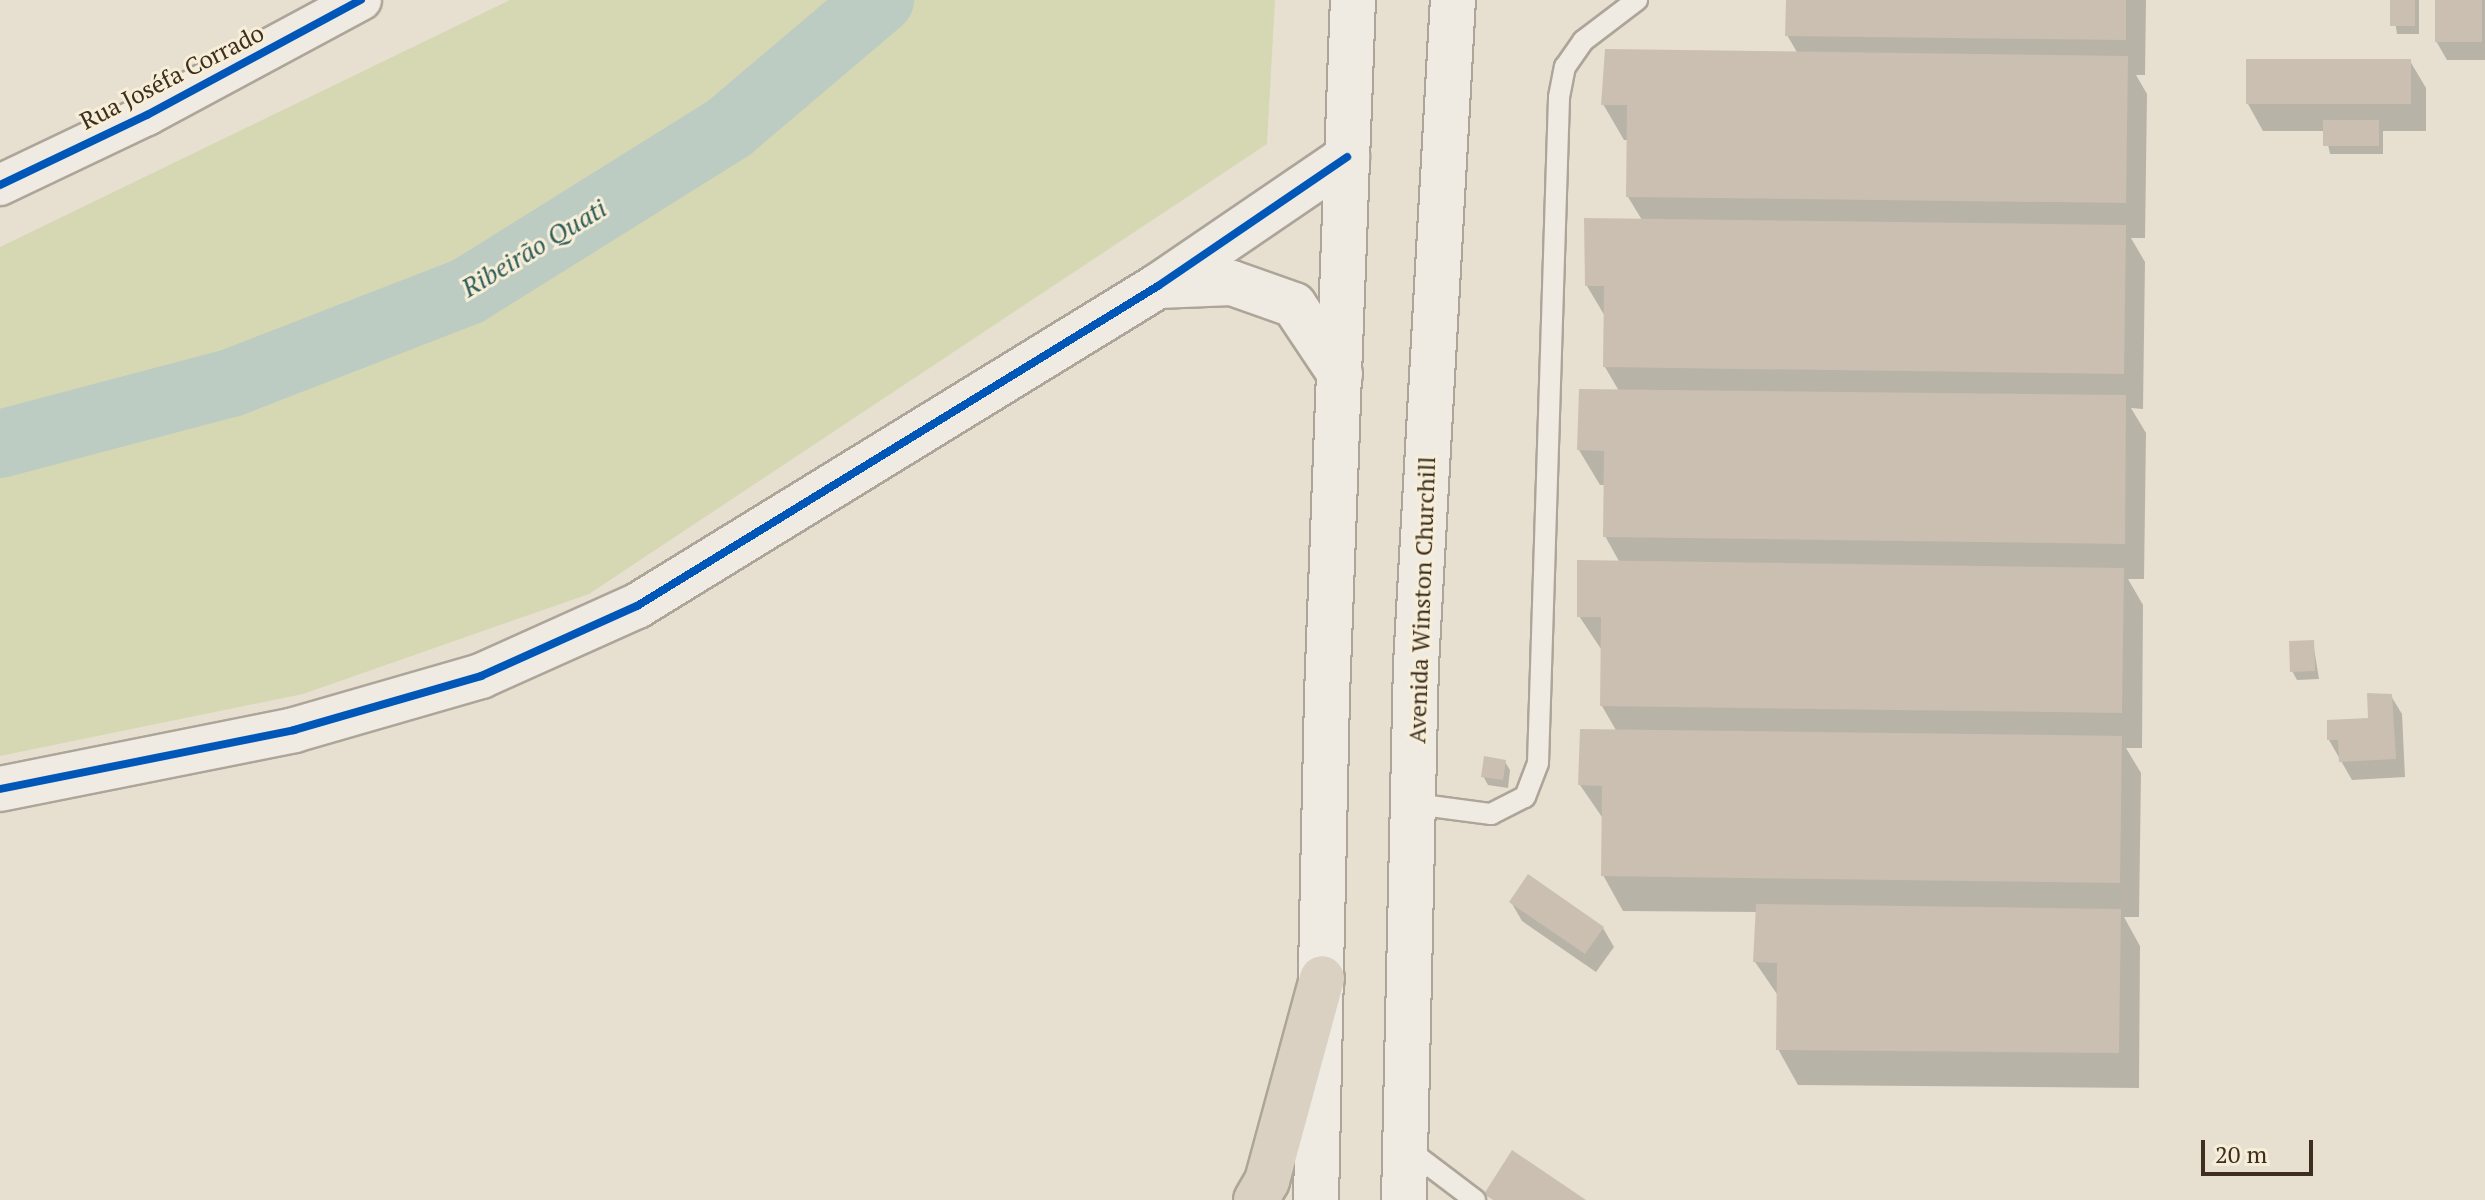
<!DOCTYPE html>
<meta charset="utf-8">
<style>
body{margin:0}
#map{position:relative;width:2485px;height:1200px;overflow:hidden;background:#e7e0d1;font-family:"PT Serif",serif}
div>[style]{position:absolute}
.green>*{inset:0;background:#d6d7b3}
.shadow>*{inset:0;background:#0003}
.river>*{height:68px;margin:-34px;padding:0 34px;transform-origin:34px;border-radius:34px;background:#bcccc2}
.building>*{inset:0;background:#cbbfb2}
.roads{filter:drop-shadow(2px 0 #ada599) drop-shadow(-2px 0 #ada599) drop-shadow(0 2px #ada599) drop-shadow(0 -2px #ada599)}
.lane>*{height:20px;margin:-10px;padding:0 10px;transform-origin:10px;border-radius:10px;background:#efebe3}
.street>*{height:40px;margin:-20px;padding:0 20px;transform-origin:20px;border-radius:20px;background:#efebe3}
.secondary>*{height:44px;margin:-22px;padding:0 22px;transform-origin:22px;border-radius:22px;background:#efebe3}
.highway>*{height:44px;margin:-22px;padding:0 22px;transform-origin:22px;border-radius:22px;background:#dad1c2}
.cycleway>*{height:8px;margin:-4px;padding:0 4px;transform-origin:4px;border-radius:4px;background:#0057b8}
span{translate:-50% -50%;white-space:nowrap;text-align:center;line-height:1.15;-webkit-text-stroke:6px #f7eed8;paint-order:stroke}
.street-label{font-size:24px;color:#3d2e20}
.water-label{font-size:26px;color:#2f5d5a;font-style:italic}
.scale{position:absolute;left:2201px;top:1140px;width:112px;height:36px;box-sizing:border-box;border:4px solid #3d2e20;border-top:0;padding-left:10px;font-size:24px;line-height:28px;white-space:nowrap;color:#3d2e20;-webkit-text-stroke:6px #f7eed8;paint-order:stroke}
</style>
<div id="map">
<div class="green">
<i style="clip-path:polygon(510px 0,1275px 0,1267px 144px,589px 594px,303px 694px,0 756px,0 247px)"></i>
</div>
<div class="shadow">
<i style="clip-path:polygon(1788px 0,2146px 0,2145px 75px,2136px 75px,2147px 94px,2145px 238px,2131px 238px,2145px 262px,2143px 409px,2131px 408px,2146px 433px,2144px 579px,2128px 579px,2143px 605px,2142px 748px,2126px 748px,2141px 773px,2139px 917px,2124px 917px,2140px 946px,2139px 1088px,1798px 1085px,1778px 1049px,1779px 997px,1755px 962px,1758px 912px,1623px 911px,1603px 875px,1604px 820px,1580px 785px,1617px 732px,1602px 706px,1603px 652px,1579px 616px,1620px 563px,1605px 536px,1606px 485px,1600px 485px,1579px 450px,1619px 391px,1605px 367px,1606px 318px,1587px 286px,1642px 220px,1628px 197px,1629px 140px,1624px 140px,1603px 104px,1798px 54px,1787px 35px)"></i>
<i style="clip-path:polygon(2392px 0,2419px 0,2419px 34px,2397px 34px)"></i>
<i style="clip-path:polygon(2436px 0,2485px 0,2485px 60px,2447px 60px,2436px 41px)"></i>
<i style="clip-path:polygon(2410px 61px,2426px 88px,2426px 131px,2383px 131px,2383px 154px,2330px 154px,2325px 131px,2263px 131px,2248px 104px)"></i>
<i style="clip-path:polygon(2313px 642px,2319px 679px,2297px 680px,2292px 671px)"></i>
<i style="clip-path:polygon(2391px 696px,2402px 714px,2405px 777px,2352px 780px,2329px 740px,2370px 720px)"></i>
<i style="clip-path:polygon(1505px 762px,1510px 770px,1508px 788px,1488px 785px,1483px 776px)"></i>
<i style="clip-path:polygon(1511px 902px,1603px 928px,1614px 947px,1596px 972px,1522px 921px)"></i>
</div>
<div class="river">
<i style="left:0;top:444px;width:239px;rotate:-14.8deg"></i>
<i style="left:231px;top:383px;width:254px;rotate:-21.2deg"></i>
<i style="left:468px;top:291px;width:309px;rotate:-32deg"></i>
<i style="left:730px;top:127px;width:197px;rotate:-40.3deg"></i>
</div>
<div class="building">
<i style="clip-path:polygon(1786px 0,2126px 0,2126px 40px,1785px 36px)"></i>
<i style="clip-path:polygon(2390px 0,2415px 0,2415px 26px,2390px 26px)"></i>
<i style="clip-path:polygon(2435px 0,2482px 0,2482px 42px,2435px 42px)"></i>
<i style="clip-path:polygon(1605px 49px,2128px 56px,2126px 203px,1626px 197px,1627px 105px,1601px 105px)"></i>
<i style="clip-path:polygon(2246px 59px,2411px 59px,2411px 104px,2246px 104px)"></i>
<i style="clip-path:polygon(2323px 120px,2379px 120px,2379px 146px,2323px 146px)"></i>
<i style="clip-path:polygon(1584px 218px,2126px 225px,2124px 374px,1603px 367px,1604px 286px,1585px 286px)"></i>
<i style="clip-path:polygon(1579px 389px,2126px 395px,2125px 544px,1603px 537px,1604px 451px,1577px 450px)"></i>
<i style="clip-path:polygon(1577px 560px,2124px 568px,2122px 713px,1600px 706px,1601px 617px,1577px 617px)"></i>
<i style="clip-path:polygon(2314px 640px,2315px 671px,2290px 672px,2289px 641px)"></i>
<i style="clip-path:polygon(2367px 693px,2392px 694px,2396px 759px,2339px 762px,2338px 740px,2327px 740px,2327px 720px,2368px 718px)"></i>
<i style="clip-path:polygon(1580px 729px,2122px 736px,2120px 883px,1601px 876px,1602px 786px,1578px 785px)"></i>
<i style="clip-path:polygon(1484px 756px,1506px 760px,1503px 780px,1481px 777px)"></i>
<i style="clip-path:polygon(1528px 874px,1604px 927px,1585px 954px,1509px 902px)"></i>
<i style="clip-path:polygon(1756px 904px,2121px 909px,2119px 1053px,1776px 1050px,1777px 963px,1753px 962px)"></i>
<i style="clip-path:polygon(1512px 1150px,1586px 1200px,1493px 1200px,1484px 1194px)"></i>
</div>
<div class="roads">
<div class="lane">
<i style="left:1415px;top:804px;width:77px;rotate:7.5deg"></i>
<i style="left:1491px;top:814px;width:38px;rotate:-27deg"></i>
<i style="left:1525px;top:797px;width:36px;rotate:-69deg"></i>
<i style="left:1538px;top:763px;width:666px;rotate:-88.19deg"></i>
<i style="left:1559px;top:97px;width:31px;rotate:-79deg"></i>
<i style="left:1565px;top:67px;width:32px;rotate:-55deg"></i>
<i style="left:1583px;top:41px;width:68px;rotate:-37.2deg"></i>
<i style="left:1405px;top:1147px;width:88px;rotate:37.1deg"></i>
</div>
<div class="street">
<i style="left:0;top:185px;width:163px;rotate:-25.5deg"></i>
<i style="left:147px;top:115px;width:243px;rotate:-28.3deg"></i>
</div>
<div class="secondary">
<i style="left:1158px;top:286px;width:74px;rotate:-2.3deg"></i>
<i style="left:1232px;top:283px;width:66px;rotate:19.5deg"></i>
<i style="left:1294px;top:305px;width:83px;rotate:56.3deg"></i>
<i style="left:0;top:789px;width:300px;rotate:-11.3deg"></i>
<i style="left:294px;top:730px;width:195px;rotate:-16.1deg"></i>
<i style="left:481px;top:676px;width:171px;rotate:-24.2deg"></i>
<i style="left:637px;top:606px;width:611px;rotate:-31.56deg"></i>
<i style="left:1158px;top:286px;width:229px;rotate:-34.3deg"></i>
<i style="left:1316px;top:1200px;width:505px;rotate:-88.75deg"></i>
<i style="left:1327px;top:695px;width:695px;rotate:-87.86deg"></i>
<i style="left:1404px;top:1200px;width:535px;rotate:-88.72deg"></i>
<i style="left:1416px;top:665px;width:666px;rotate:-86.82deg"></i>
</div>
<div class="highway">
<i style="left:1256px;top:1200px;width:22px;rotate:-60deg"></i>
<i style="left:1267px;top:1181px;width:210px;rotate:-74.8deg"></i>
</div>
</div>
<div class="cycleway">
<i style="left:0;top:185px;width:163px;rotate:-25.5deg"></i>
<i style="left:147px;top:115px;width:243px;rotate:-28.3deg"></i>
<i style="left:0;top:789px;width:300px;rotate:-11.3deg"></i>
<i style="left:294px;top:730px;width:195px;rotate:-16.1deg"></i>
<i style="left:481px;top:676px;width:171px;rotate:-24.2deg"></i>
<i style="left:637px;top:606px;width:611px;rotate:-31.56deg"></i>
<i style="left:1158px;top:286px;width:229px;rotate:-34.3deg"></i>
</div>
<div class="street-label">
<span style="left:172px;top:77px;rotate:-27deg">Rua Joséfa Corrado</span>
<span style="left:1422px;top:600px;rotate:-88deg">Avenida Winston Churchill</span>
</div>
<div class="water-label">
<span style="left:534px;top:248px;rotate:-31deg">Ribeirão Quati</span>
</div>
<div class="scale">20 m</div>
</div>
